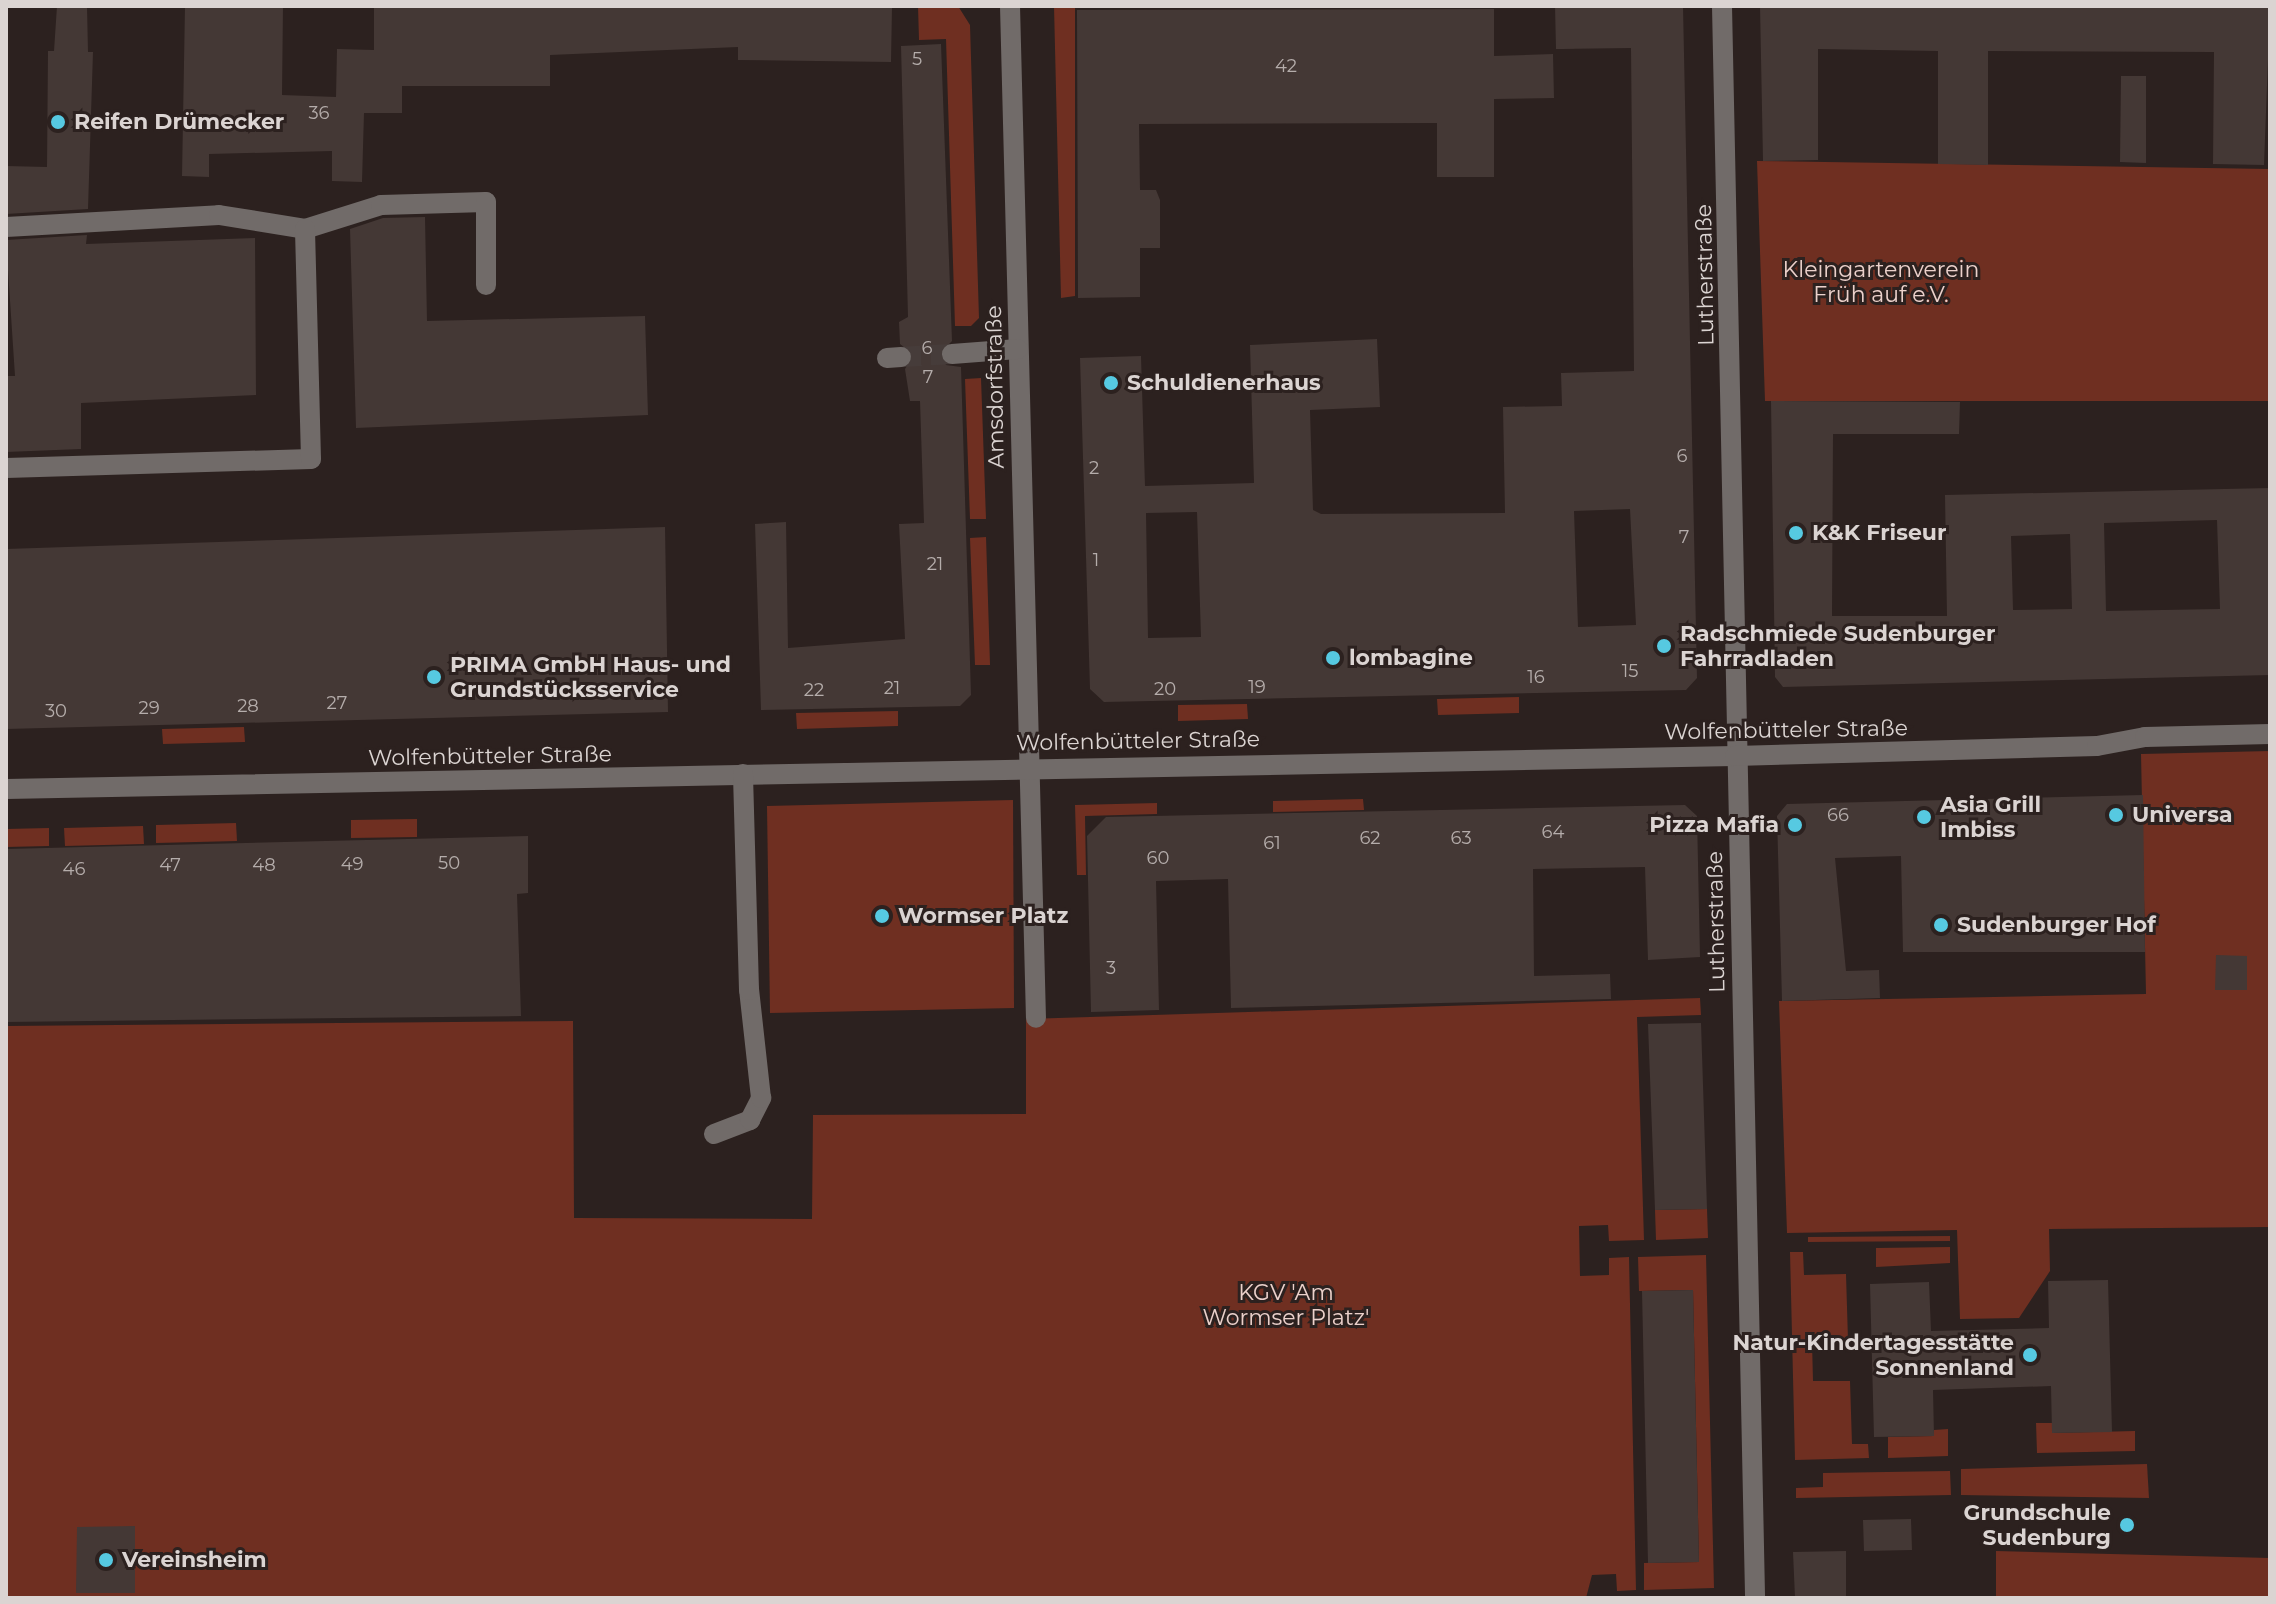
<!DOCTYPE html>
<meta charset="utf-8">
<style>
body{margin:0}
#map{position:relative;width:2276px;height:1604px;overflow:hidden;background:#2c211f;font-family:Montserrat,sans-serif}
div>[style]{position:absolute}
.green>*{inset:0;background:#6f2f21}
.building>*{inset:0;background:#443835}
.minor-tunnel>*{height:20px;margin-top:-10px;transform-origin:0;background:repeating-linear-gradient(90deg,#463c3a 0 20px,transparent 0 30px)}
.minor>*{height:20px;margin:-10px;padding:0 10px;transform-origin:10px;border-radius:10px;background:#716b69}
.dots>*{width:22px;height:22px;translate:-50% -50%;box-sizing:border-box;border:4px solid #2c211f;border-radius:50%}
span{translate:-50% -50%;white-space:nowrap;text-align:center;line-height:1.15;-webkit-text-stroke:6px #2c211f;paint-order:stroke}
.number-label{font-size:18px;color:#b5adab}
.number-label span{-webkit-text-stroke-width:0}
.poi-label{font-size:22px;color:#dbd4d2;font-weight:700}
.left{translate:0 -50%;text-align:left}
.right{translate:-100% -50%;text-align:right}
.park-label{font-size:22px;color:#ecd1cb}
.street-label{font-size:22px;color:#dbd4d2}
.frame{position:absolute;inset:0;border:8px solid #dbd4d2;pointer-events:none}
</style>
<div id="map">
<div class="green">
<i style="clip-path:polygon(918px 6px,958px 6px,970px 25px,979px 318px,971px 326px,955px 326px,946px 39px,919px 40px)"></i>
<i style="clip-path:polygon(1054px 6px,1075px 6px,1075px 296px,1061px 298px)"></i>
<i style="clip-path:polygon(1757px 161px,2270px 169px,2270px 401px,1765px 401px)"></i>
<i style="clip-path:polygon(981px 378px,986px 519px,970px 519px,965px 379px)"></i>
<i style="clip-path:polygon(986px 537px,990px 665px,975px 665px,970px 538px)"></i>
<i style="clip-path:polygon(1519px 697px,1519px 713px,1438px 715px,1437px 699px)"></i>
<i style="clip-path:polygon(1247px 704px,1248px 719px,1178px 721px,1178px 705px)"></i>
<i style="clip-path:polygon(898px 711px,898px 726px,797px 729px,796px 713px)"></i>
<i style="clip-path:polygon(244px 727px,245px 742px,163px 744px,162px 729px)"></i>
<i style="clip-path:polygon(2270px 751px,2270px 1227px,2049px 1229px,2050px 1271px,2019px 1318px,1960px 1319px,1957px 1230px,1787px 1233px,1779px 1001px,2146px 994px,2141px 754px)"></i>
<i style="clip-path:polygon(1363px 799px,1364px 810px,1273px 812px,1273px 801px)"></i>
<i style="clip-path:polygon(1013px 800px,1014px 1008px,770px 1013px,767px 806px)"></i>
<i style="clip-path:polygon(1157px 803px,1157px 814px,1085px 816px,1086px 875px,1077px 875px,1075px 805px)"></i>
<i style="clip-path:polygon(417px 819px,417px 837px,351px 838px,351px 820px)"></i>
<i style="clip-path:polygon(236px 823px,237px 841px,156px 843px,156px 825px)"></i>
<i style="clip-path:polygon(143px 826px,144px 844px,65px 846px,64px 828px)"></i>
<i style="clip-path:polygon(49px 828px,49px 846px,6px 847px,6px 829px)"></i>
<i style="clip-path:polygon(1700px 998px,1701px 1015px,1637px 1017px,1644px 1240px,1609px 1241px,1608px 1225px,1579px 1226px,1580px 1276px,1609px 1275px,1609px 1258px,1629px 1257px,1636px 1590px,1617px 1591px,1616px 1574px,1592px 1575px,1586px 1598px,6px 1598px,6px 1026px,573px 1021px,574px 1218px,812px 1219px,813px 1115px,1026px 1114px,1026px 1019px)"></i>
<i style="clip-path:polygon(1707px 1209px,1708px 1238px,1656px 1240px,1655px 1210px)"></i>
<i style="clip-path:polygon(1950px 1236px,1950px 1241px,1808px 1242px,1808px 1237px)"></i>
<i style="clip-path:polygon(1950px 1247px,1950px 1263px,1876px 1267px,1876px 1248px)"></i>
<i style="clip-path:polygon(1790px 1252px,1803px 1252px,1804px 1275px,1846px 1274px,1848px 1340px,1812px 1341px,1813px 1381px,1850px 1381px,1852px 1444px,1868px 1444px,1869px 1458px,1795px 1460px)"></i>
<i style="clip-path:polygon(1706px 1255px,1714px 1588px,1644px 1590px,1644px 1563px,1699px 1562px,1693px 1290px,1639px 1291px,1638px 1257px)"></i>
<i style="clip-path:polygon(2036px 1423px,2052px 1423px,2053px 1433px,2135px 1431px,2135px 1451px,2037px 1453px)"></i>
<i style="clip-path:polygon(1948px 1429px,1948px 1456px,1888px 1458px,1888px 1437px,1933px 1436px,1934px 1430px)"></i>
<i style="clip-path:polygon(2147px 1464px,2149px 1498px,1961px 1495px,1961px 1469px)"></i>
<i style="clip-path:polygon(1950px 1471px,1951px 1495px,1796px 1498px,1796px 1488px,1823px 1487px,1823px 1473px)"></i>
<i style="clip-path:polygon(1996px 1551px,2270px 1558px,2270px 1598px,1996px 1598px)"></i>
</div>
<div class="building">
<i style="clip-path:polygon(57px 6px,87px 6px,88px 52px,93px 52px,88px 209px,6px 214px,6px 166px,47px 167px,48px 51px,54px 51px)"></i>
<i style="clip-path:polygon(185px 6px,283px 6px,282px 95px,336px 97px,337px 49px,374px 50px,374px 6px,892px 7px,891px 62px,738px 60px,738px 47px,550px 55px,550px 86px,402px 86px,402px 113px,364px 113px,362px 182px,332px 181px,332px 151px,209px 154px,209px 177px,182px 176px)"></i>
<i style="clip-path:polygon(evenodd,1555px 6px,1683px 6px,1697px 678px,1686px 690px,1104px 702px,1090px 689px,1080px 358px,1141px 356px,1145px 486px,1254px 483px,1250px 345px,1377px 339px,1380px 407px,1310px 410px,1313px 510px,1321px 514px,1505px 513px,1503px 407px,1562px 406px,1561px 373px,1634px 371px,1631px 48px,1556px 49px,1555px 6px,1630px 509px,1636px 625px,1578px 627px,1574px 511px,1630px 509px,1555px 6px,1197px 512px,1201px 637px,1148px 638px,1146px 513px,1197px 512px)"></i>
<i style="clip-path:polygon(1760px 6px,2270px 6px,2264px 165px,2213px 164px,2214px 52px,1988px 51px,1988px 165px,1938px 164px,1938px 51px,1818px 49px,1818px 160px,1763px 161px)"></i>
<i style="clip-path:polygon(1494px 9px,1494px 56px,1553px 54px,1554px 98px,1494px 99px,1494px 177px,1437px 177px,1437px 123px,1139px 124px,1140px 190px,1156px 190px,1160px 200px,1160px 248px,1140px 248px,1140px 297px,1078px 298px,1077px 10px)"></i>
<i style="clip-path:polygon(941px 44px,952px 341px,939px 354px,946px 365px,961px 367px,971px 695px,960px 706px,761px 710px,755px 524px,786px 522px,788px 648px,905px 639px,899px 524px,924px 523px,920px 401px,910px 401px,905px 369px,914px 355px,900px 344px,899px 322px,908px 317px,901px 46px)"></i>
<i style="clip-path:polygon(2121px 76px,2146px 76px,2146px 163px,2120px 162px)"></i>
<i style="clip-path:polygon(425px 217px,427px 321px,645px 316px,648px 415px,356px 428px,350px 229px,383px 218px)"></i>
<i style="clip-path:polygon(87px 235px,86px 244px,255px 238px,256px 395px,81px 403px,81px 449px,6px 452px,6px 376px,15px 376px,6px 240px)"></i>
<i style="clip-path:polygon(evenodd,1771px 401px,1960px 402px,1959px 434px,1833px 434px,1832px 616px,1947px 616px,1945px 495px,2270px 488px,2270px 675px,1783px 687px,1775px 677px,1771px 401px,2217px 520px,2220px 609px,2106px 611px,2104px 523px,2217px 520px,1771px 401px,2070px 534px,2072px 609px,2013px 610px,2011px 536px,2070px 534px)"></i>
<i style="clip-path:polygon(665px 527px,668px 712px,6px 729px,6px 549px)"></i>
<i style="clip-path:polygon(2143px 795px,2145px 952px,1903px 952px,1901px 856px,1835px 858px,1846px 971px,1879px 970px,1880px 998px,1782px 1001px,1777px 816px,1787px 804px)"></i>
<i style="clip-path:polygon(1685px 805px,1697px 816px,1700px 957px,1648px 960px,1645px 867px,1533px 869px,1534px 976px,1610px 974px,1611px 999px,1231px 1008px,1228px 879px,1156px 881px,1159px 1010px,1091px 1012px,1087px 836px,1106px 817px)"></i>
<i style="clip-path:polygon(528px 836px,528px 893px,517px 894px,521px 1016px,6px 1022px,6px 849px)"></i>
<i style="clip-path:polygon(2216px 955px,2247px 956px,2247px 990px,2215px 990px)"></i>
<i style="clip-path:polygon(1701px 1023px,1707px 1209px,1655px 1210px,1648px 1024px)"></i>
<i style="clip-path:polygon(2108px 1280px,2112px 1432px,2052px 1433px,2051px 1386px,1933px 1390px,1934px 1436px,1874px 1437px,1870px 1284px,1929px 1282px,1931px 1331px,2049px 1328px,2048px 1281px)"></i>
<i style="clip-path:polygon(1693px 1290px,1699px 1562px,1648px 1563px,1642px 1291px)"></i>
<i style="clip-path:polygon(1911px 1519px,1912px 1550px,1864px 1551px,1863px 1520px)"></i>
<i style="clip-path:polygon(135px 1526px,135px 1593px,76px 1593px,77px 1527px)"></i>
<i style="clip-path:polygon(1846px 1551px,1846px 1598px,1795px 1598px,1793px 1552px)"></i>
</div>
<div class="minor-tunnel">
<i style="left:901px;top:357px;width:51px;rotate:-3.4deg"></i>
</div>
<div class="minor">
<i style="left:1010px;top:6px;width:1012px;rotate:88.53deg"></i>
<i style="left:1722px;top:6px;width:1592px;rotate:88.81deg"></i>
<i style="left:6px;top:227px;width:213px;rotate:-3.2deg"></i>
<i style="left:219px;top:215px;width:87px;rotate:9.2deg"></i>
<i style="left:305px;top:229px;width:80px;rotate:-17.5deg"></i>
<i style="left:381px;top:205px;width:105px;rotate:-1.6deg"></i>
<i style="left:486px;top:202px;width:83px;rotate:90deg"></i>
<i style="left:952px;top:354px;width:66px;rotate:-4.3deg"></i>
<i style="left:887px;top:358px;width:14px;rotate:-4deg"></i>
<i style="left:6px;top:468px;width:305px;rotate:-1.7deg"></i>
<i style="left:311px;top:459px;width:230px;rotate:-91.5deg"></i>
<i style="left:6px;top:789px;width:1729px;rotate:-1.09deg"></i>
<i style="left:1735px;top:756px;width:362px;rotate:-1.6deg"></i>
<i style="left:2097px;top:746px;width:49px;rotate:-10.6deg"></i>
<i style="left:2145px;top:737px;width:125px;rotate:-1.4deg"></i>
<i style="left:714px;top:1134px;width:39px;rotate:-21deg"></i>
<i style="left:750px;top:1120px;width:25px;rotate:-63deg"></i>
<i style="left:761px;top:1098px;width:109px;rotate:-96.3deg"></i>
<i style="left:749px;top:990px;width:216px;rotate:-91.6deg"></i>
</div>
<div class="dots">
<i style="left:58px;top:122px;background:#56c9e1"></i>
<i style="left:1111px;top:383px;background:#56c9e1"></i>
<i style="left:1796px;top:533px;background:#56c9e1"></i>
<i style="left:1664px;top:646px;background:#56c9e1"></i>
<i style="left:1333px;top:658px;background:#56c9e1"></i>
<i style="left:434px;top:677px;background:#56c9e1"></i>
<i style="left:2116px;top:815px;background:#56c9e1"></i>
<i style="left:1924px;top:817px;background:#56c9e1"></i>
<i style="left:1795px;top:825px;background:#56c9e1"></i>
<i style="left:882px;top:916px;background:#56c9e1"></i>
<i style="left:1941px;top:925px;background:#56c9e1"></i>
<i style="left:2030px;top:1355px;background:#56c9e1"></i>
<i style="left:2127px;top:1525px;background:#56c9e1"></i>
<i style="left:106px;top:1560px;background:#56c9e1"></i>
</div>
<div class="number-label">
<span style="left:917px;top:59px">5</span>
<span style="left:1286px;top:66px">42</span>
<span style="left:319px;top:113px">36</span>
<span style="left:927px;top:348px">6</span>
<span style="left:928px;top:377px">7</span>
<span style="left:1682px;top:456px">6</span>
<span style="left:1094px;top:468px">2</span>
<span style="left:1684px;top:537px">7</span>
<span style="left:1096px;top:560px">1</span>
<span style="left:935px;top:564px">21</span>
<span style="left:1630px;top:671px">15</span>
<span style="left:1536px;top:677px">16</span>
<span style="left:1257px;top:687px">19</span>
<span style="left:892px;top:688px">21</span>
<span style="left:1165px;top:689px">20</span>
<span style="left:814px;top:690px">22</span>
<span style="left:337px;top:703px">27</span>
<span style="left:248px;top:706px">28</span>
<span style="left:149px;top:708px">29</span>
<span style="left:56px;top:711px">30</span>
<span style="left:1838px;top:815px">66</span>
<span style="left:1553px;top:832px">64</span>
<span style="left:1370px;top:838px">62</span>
<span style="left:1461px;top:838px">63</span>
<span style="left:1272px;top:843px">61</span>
<span style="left:1158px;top:858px">60</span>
<span style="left:449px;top:863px">50</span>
<span style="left:352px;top:864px">49</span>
<span style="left:170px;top:865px">47</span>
<span style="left:264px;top:865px">48</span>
<span style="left:74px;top:869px">46</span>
<span style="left:1111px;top:968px">3</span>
</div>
<div class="poi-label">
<span class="left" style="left:74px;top:122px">Reifen Drümecker</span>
<span class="left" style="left:1127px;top:383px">Schuldienerhaus</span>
<span class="left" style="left:1812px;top:533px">K&amp;K Friseur</span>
<span class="left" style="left:1680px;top:646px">Radschmiede Sudenburger<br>Fahrradladen</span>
<span class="left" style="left:1349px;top:658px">lombagine</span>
<span class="left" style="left:450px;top:677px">PRIMA GmbH Haus- und<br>Grundstücksservice</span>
<span class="left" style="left:1940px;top:817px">Asia Grill<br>Imbiss</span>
<span class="left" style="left:2132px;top:815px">Universa</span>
<span class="right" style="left:1779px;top:825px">Pizza Mafia</span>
<span class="left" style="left:898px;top:916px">Wormser Platz</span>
<span class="left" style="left:1957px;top:925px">Sudenburger Hof</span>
<span class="right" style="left:2014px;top:1355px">Natur-Kindertagesstätte<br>Sonnenland</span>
<span class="right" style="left:2111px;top:1525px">Grundschule<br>Sudenburg</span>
<span class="left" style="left:122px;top:1560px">Vereinsheim</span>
</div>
<div class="park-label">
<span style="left:1881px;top:282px">Kleingartenverein<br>Früh auf e.V.</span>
<span style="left:1286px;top:1305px">KGV 'Am<br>Wormser Platz'</span>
</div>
<div class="street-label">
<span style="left:1705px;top:275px;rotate:-91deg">Lutherstraße</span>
<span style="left:995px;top:387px;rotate:-91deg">Amsdorfstraße</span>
<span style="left:1786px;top:730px;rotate:-1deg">Wolfenbütteler Straße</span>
<span style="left:1138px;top:741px;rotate:-1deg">Wolfenbütteler Straße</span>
<span style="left:490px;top:756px;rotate:-1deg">Wolfenbütteler Straße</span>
<span style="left:1716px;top:922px;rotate:-91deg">Lutherstraße</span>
</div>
<div class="frame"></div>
</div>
